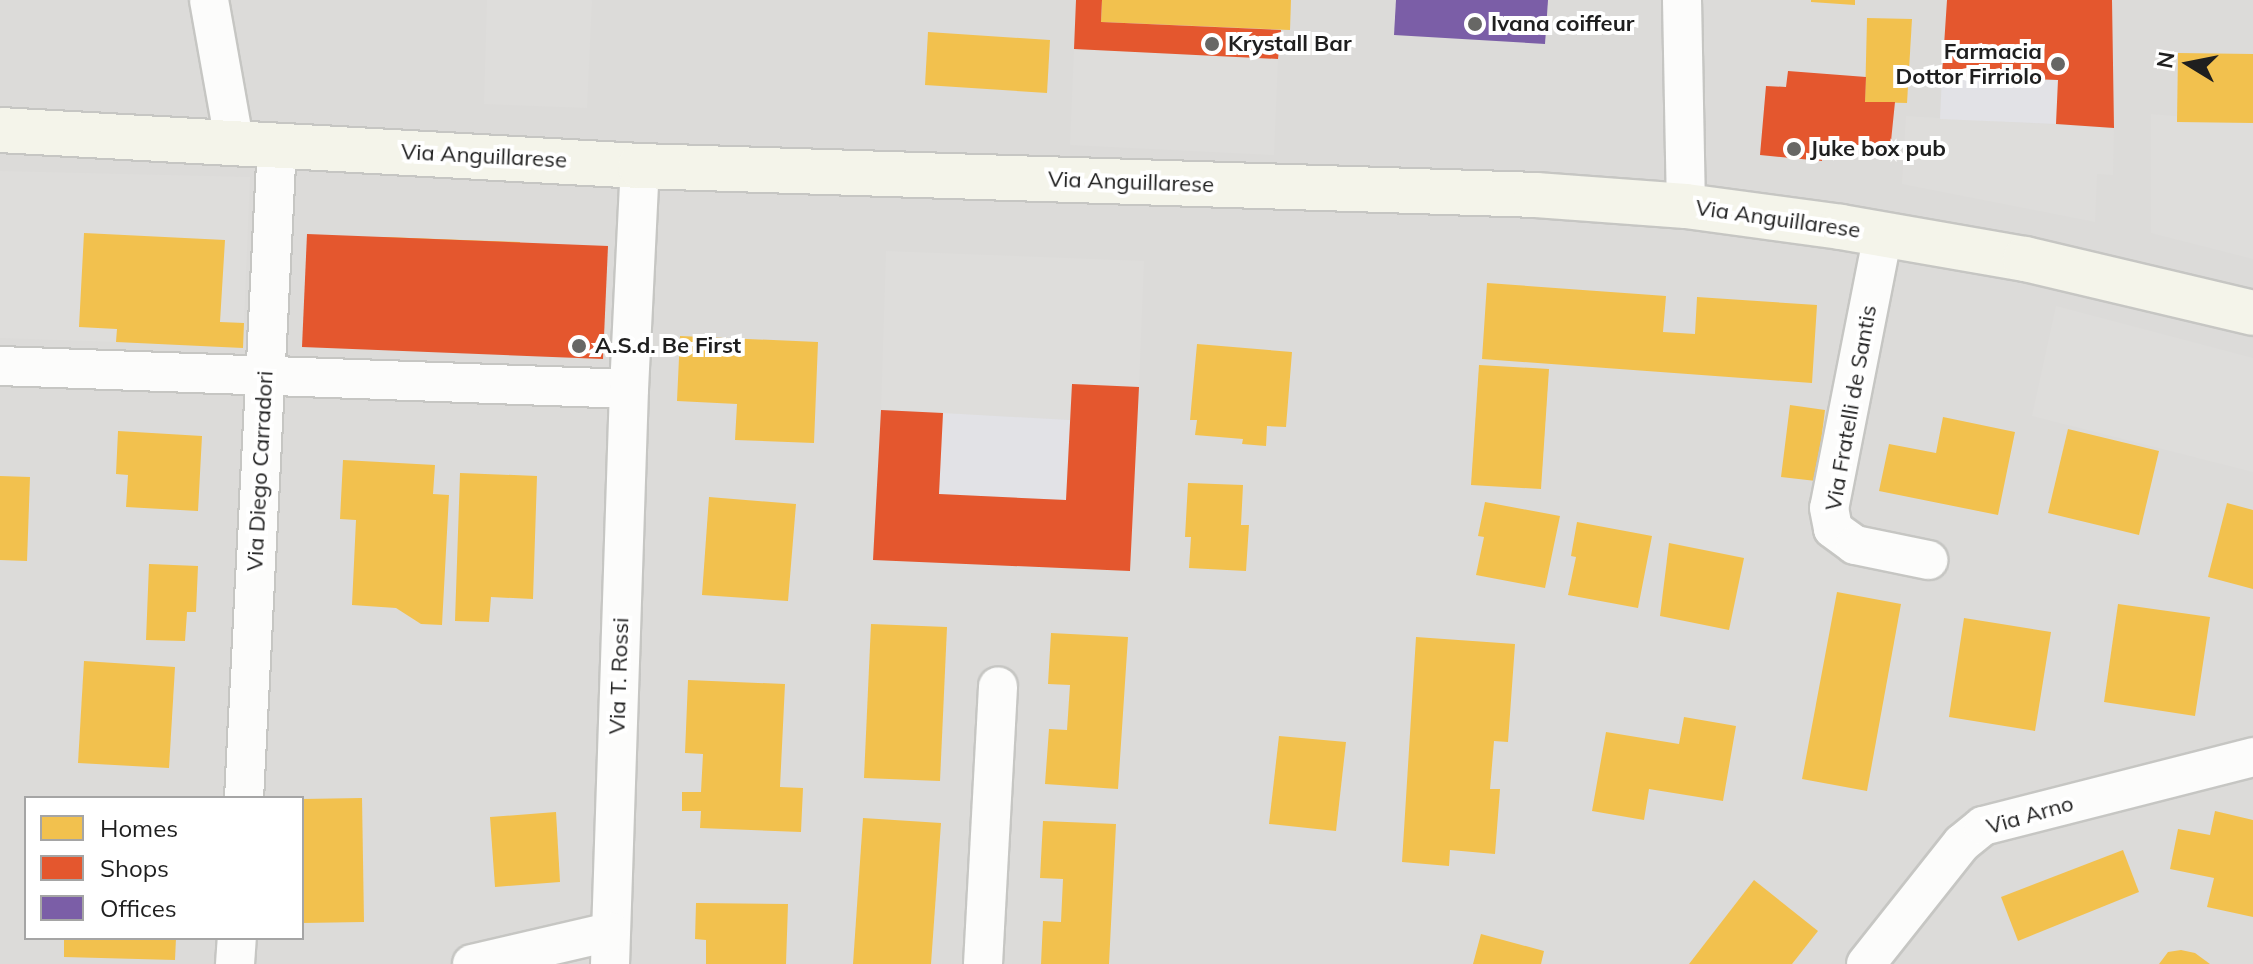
<!DOCTYPE html>
<style>
body{margin:0}
#map{position:relative;width:2253px;height:964px;overflow:hidden;background:#edece7;font-family:Mulish,sans-serif}
div>[style]{position:absolute}
.residential>*{inset:0;background:#dcdbd9}
.parking>*{inset:0;background:#dedddb}
.plaza>*{inset:0;background:#e2e2e6}
.homes>*{inset:0;background:#f2c14e}
.shops>*{inset:0;background:#e4572e}
.offices>*{inset:0;background:#7b5ea7}
.roads{filter:drop-shadow(2px 0 #c6c6c3) drop-shadow(-2px 0 #c6c6c3) drop-shadow(0 2px #c6c6c3) drop-shadow(0 -2px #c6c6c3)}
.minor>*{height:38px;margin:-19px;padding:0 19px;transform-origin:19px;border-radius:19px;background:#fcfcfb}
.secondary>*{height:44px;margin:-22px;padding:0 22px;transform-origin:22px;border-radius:22px;background:#f4f4ea}
.dots>*{width:22px;height:22px;translate:-50% -50%;box-sizing:border-box;border:4px solid #fff;border-radius:50%}
span{translate:-50% -50%;white-space:nowrap;text-align:center;line-height:1.15;-webkit-text-stroke:8px #fff;paint-order:stroke}
.poi-label{font-size:22px;color:#1f1f1f;font-weight:700}
.left{translate:0 -50%;text-align:left}
.right{translate:-100% -50%;text-align:right}
.street-label{font-size:22px;color:#1f1f1f}
.legend{position:absolute;left:24px;top:796px;width:280px;height:144px;box-sizing:border-box;background:#fff;border:2px solid #a5a5a5;margin:0;padding:10px 14px;list-style:none;font-size:24px;color:#1f1f1f}
.legend li{display:flex;align-items:center;gap:16px;height:40px}
.legend b{width:40px;border:2px solid #a5a5a5}
.north{position:absolute;left:2149px;top:24px;width:80px;height:80px;-webkit-text-stroke:6px #fff;paint-order:stroke;rotate:280deg;font-size:22px;font-weight:700;line-height:32px;text-align:center;color:#1f1f1f}
.north::after{content:'';display:block;margin:auto;width:28px;height:36px;background:#1f1f1f;clip-path:polygon(50% 0,100% 100%,50% 72%,0 100%)}
</style>
<div id="map">
<div class="residential">
<i style="clip-path:polygon(evenodd,0 0,2253px 0,2253px 964px,0 964px,0 0,26px 798px,302px 798px,302px 938px,26px 938px,26px 798px)"></i>
</div>
<div class="parking">
<i style="clip-path:polygon(487px 0,592px 0,587px 108px,484px 104px)"></i>
<i style="clip-path:polygon(1074px 49px,1278px 59px,1274px 155px,1070px 145px)"></i>
<i style="clip-path:polygon(2151px 114px,2253px 123px,2253px 259px,2151px 233px)"></i>
<i style="clip-path:polygon(1906px 116px,2114px 128px,2113px 175px,2097px 174px,2095px 222px,1902px 184px)"></i>
<i style="clip-path:polygon(0 171px,250px 177px,244px 323px,220px 322px,224px 240px,79px 327px,117px 329px,116px 342px,0 338px)"></i>
<i style="clip-path:polygon(886px 251px,1144px 261px,1139px 387px,1072px 384px,1070px 420px,881px 410px)"></i>
<i style="clip-path:polygon(2056px 306px,2253px 358px,2253px 472px,2032px 416px)"></i>
</div>
<div class="plaza">
<i style="clip-path:polygon(1942px 76px,2058px 80px,2056px 124px,1940px 119px)"></i>
<i style="clip-path:polygon(943px 413px,1070px 420px,1066px 500px,939px 494px)"></i>
</div>
<div class="homes">
<i style="clip-path:polygon(1102px 0,1291px 0,1290px 30px,1101px 22px)"></i>
<i style="clip-path:polygon(1811px 0,1855px 0,1855px 5px,1811px 2px)"></i>
<i style="clip-path:polygon(1867px 18px,1912px 19px,1907px 103px,1865px 102px)"></i>
<i style="clip-path:polygon(928px 32px,1050px 40px,1047px 93px,925px 85px)"></i>
<i style="clip-path:polygon(2178px 53px,2253px 54px,2253px 123px,2177px 122px)"></i>
<i style="clip-path:polygon(84px 233px,225px 240px,220px 322px,244px 323px,243px 348px,116px 342px,117px 329px,79px 327px)"></i>
<i style="clip-path:polygon(384px 237px,520px 242px,515px 326px,380px 318px)"></i>
<i style="clip-path:polygon(1487px 283px,1666px 296px,1663px 332px,1695px 334px,1697px 297px,1817px 305px,1812px 383px,1482px 359px)"></i>
<i style="clip-path:polygon(680px 336px,818px 342px,814px 443px,735px 440px,737px 404px,677px 401px)"></i>
<i style="clip-path:polygon(1197px 344px,1292px 352px,1286px 427px,1267px 426px,1266px 446px,1242px 444px,1243px 439px,1195px 435px,1197px 420px,1190px 420px)"></i>
<i style="clip-path:polygon(1479px 365px,1549px 369px,1541px 489px,1471px 485px)"></i>
<i style="clip-path:polygon(1790px 405px,1825px 410px,1816px 481px,1781px 477px)"></i>
<i style="clip-path:polygon(1943px 417px,2015px 432px,1998px 515px,1879px 491px,1889px 444px,1936px 453px)"></i>
<i style="clip-path:polygon(2068px 429px,2159px 451px,2139px 535px,2048px 513px)"></i>
<i style="clip-path:polygon(118px 431px,202px 436px,198px 511px,126px 507px,128px 475px,116px 474px)"></i>
<i style="clip-path:polygon(343px 460px,435px 465px,433px 494px,449px 495px,442px 625px,421px 624px,396px 608px,352px 605px,356px 520px,340px 519px)"></i>
<i style="clip-path:polygon(460px 473px,537px 476px,533px 599px,491px 597px,489px 622px,455px 621px)"></i>
<i style="clip-path:polygon(0 476px,30px 477px,27px 561px,0 560px)"></i>
<i style="clip-path:polygon(1188px 483px,1243px 485px,1241px 525px,1249px 525px,1246px 571px,1189px 568px,1191px 537px,1185px 537px)"></i>
<i style="clip-path:polygon(709px 497px,796px 504px,788px 601px,702px 595px)"></i>
<i style="clip-path:polygon(1485px 502px,1560px 516px,1545px 588px,1476px 575px,1484px 537px,1478px 536px)"></i>
<i style="clip-path:polygon(2227px 503px,2253px 510px,2253px 589px,2208px 577px)"></i>
<i style="clip-path:polygon(1577px 522px,1652px 536px,1638px 608px,1568px 595px,1576px 557px,1571px 556px)"></i>
<i style="clip-path:polygon(1669px 543px,1744px 558px,1729px 630px,1660px 616px)"></i>
<i style="clip-path:polygon(149px 564px,198px 566px,196px 612px,187px 612px,185px 641px,146px 640px)"></i>
<i style="clip-path:polygon(1837px 592px,1901px 604px,1867px 791px,1802px 779px)"></i>
<i style="clip-path:polygon(2118px 604px,2210px 617px,2195px 716px,2104px 702px)"></i>
<i style="clip-path:polygon(1964px 618px,2051px 632px,2035px 731px,1949px 717px)"></i>
<i style="clip-path:polygon(871px 624px,947px 627px,940px 781px,864px 778px)"></i>
<i style="clip-path:polygon(1051px 633px,1128px 637px,1118px 789px,1045px 784px,1049px 729px,1067px 730px,1070px 685px,1048px 684px)"></i>
<i style="clip-path:polygon(1416px 637px,1515px 644px,1508px 742px,1494px 741px,1490px 789px,1500px 789px,1495px 854px,1450px 850px,1449px 866px,1402px 862px)"></i>
<i style="clip-path:polygon(84px 661px,175px 667px,169px 768px,78px 763px)"></i>
<i style="clip-path:polygon(688px 680px,785px 684px,780px 787px,803px 788px,801px 832px,700px 828px,701px 811px,682px 811px,682px 792px,701px 792px,703px 754px,685px 753px)"></i>
<i style="clip-path:polygon(1684px 717px,1736px 726px,1723px 801px,1649px 789px,1644px 820px,1592px 811px,1606px 732px,1679px 744px)"></i>
<i style="clip-path:polygon(1279px 736px,1346px 742px,1336px 831px,1269px 824px)"></i>
<i style="clip-path:polygon(362px 798px,364px 922px,302px 923px,302px 799px)"></i>
<i style="clip-path:polygon(2215px 811px,2253px 820px,2253px 917px,2207px 907px,2214px 878px,2170px 869px,2178px 829px,2210px 835px)"></i>
<i style="clip-path:polygon(556px 812px,560px 882px,495px 887px,490px 817px)"></i>
<i style="clip-path:polygon(863px 818px,941px 823px,931px 964px,853px 964px)"></i>
<i style="clip-path:polygon(1043px 821px,1116px 824px,1109px 964px,1041px 964px,1043px 921px,1061px 922px,1063px 879px,1040px 878px)"></i>
<i style="clip-path:polygon(2123px 850px,2139px 892px,2018px 941px,2001px 897px)"></i>
<i style="clip-path:polygon(1754px 880px,1818px 931px,1792px 964px,1689px 964px)"></i>
<i style="clip-path:polygon(696px 903px,788px 904px,786px 964px,706px 964px,706px 940px,695px 939px)"></i>
<i style="clip-path:polygon(1481px 934px,1544px 951px,1541px 964px,1473px 964px)"></i>
<i style="clip-path:polygon(64px 938px,176px 938px,175px 960px,64px 957px)"></i>
<i style="clip-path:polygon(2181px 950px,2195px 953px,2210px 964px,2159px 964px,2168px 952px)"></i>
</div>
<div class="shops">
<i style="clip-path:polygon(1076px 0,1102px 0,1101px 22px,1281px 30px,1278px 59px,1074px 49px)"></i>
<i style="clip-path:polygon(1947px 0,2112px 0,2114px 128px,2056px 124px,2058px 80px,1942px 76px)"></i>
<i style="clip-path:polygon(1788px 71px,1866px 77px,1865px 102px,1895px 102px,1890px 151px,1823px 146px,1822px 161px,1760px 155px,1766px 86px,1786px 87px)"></i>
<i style="clip-path:polygon(307px 234px,608px 246px,603px 359px,302px 347px)"></i>
<i style="clip-path:polygon(1072px 384px,1139px 387px,1130px 571px,873px 560px,881px 410px,943px 413px,939px 494px,1066px 500px)"></i>
</div>
<div class="offices">
<i style="clip-path:polygon(1396px 0,1548px 0,1545px 44px,1394px 35px)"></i>
</div>
<div class="roads">
<div class="minor">
<i style="left:209px;top:0;width:143px;rotate:79.9deg"></i>
<i style="left:1682px;top:0;width:206px;rotate:88.9deg"></i>
<i style="left:1883px;top:234px;width:279px;rotate:101.1deg"></i>
<i style="left:1829px;top:508px;width:21px;rotate:79deg"></i>
<i style="left:1833px;top:529px;width:27px;rotate:36deg"></i>
<i style="left:1855px;top:545px;width:75px;rotate:11.6deg"></i>
<i style="left:0;top:366px;width:629px;rotate:2.09deg"></i>
<i style="left:629px;top:389px;width:575px;rotate:91.89deg"></i>
<i style="left:629px;top:389px;width:223px;rotate:-87.2deg"></i>
<i style="left:244px;top:798px;width:655px;rotate:-87.11deg"></i>
<i style="left:235px;top:964px;width:26px;rotate:-86deg"></i>
<i style="left:472px;top:964px;width:142px;rotate:-13.1deg"></i>
<i style="left:983px;top:964px;width:278px;rotate:-86.9deg"></i>
<i style="left:1866px;top:964px;width:154px;rotate:-51.6deg"></i>
<i style="left:1962px;top:843px;width:27px;rotate:-39deg"></i>
<i style="left:1983px;top:826px;width:279px;rotate:-14.3deg"></i>
</div>
<div class="secondary">
<i style="left:0;top:130px;width:641px;rotate:3.22deg"></i>
<i style="left:640px;top:166px;width:896px;rotate:1.85deg"></i>
<i style="left:1536px;top:195px;width:150px;rotate:4.2deg"></i>
<i style="left:1686px;top:206px;width:156px;rotate:7.7deg"></i>
<i style="left:1841px;top:227px;width:187px;rotate:9.9deg"></i>
<i style="left:2025px;top:259px;width:234px;rotate:13.3deg"></i>
</div>
</div>
<div class="dots">
<i style="left:1475px;top:24px;background:#676765"></i>
<i style="left:1212px;top:44px;background:#676765"></i>
<i style="left:2058px;top:64px;background:#676765"></i>
<i style="left:1794px;top:149px;background:#676765"></i>
<i style="left:579px;top:346px;background:#676765"></i>
</div>
<div class="poi-label">
<span class="left" style="left:1491px;top:24px">Ivana coiffeur</span>
<span class="left" style="left:1228px;top:44px">Krystall Bar</span>
<span class="right" style="left:2042px;top:64px">Farmacia<br>Dottor Firriolo</span>
<span class="left" style="left:1810px;top:149px">Juke box pub</span>
<span class="left" style="left:595px;top:346px">A.S.d. Be First</span>
</div>
<div class="street-label">
<span style="left:484px;top:156px;rotate:3deg">Via Anguillarese</span>
<span style="left:1131px;top:182px;rotate:2deg">Via Anguillarese</span>
<span style="left:1778px;top:219px;rotate:8deg">Via Anguillarese</span>
<span style="left:1851px;top:408px;rotate:-80deg">Via Fratelli de Santis</span>
<span style="left:260px;top:471px;rotate:-87deg">Via Diego Carradori</span>
<span style="left:619px;top:676px;rotate:-88deg">Via T. Rossi</span>
<span style="left:2030px;top:815px;rotate:-16deg">Via Arno</span>
</div>
<ul class="legend">
<li><b style="height:22px;background:#f2c14e"></b>Homes</li>
<li><b style="height:22px;background:#e4572e"></b>Shops</li>
<li><b style="height:22px;background:#7b5ea7"></b>Offices</li>
</ul>
<div class="north">N</div>
</div>
